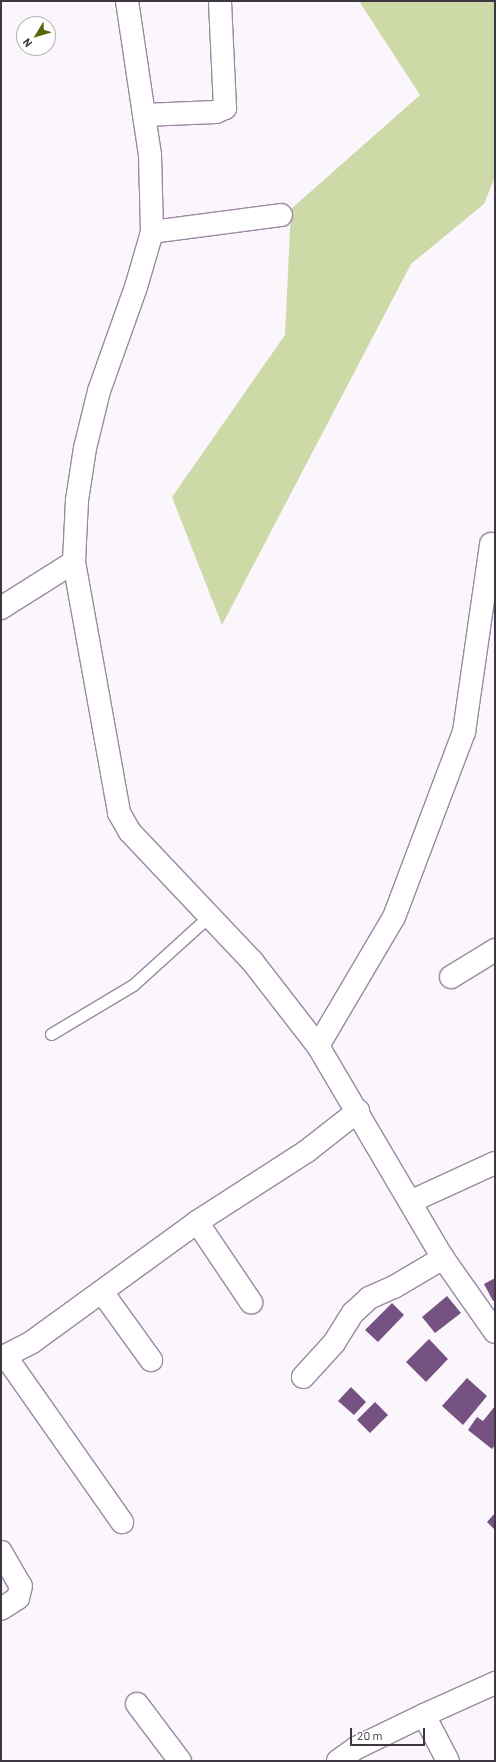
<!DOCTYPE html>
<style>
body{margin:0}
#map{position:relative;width:496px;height:1762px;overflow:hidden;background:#faf6fc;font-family:Barlow,sans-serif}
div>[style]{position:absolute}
.green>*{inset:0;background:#ced9a8}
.building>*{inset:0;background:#765283}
.roads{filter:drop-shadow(1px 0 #9b89a2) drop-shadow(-1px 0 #9b89a2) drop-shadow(0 1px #9b89a2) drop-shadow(0 -1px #9b89a2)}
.lane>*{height:11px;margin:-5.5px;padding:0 5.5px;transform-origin:5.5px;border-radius:5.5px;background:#fff}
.street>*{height:22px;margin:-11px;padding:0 11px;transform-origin:11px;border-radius:11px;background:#fff}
span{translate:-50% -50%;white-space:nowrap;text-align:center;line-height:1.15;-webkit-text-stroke:4px #fff;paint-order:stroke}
.frame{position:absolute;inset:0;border:2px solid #3e3641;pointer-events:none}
.north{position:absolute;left:16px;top:16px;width:40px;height:40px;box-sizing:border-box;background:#fff;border:1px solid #b2afb3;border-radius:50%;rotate:232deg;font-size:11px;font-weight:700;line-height:16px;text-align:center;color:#3e3641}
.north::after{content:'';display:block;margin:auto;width:14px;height:18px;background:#586406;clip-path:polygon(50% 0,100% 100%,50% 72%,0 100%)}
.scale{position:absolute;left:350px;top:1728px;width:75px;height:18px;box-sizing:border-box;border:2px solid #3e3641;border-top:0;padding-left:5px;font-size:12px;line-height:14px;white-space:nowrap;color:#3e3641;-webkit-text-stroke:3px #fff;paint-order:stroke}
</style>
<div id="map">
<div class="green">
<i style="clip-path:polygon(359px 1px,494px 1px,495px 177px,484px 204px,411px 264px,222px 625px,172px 497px,285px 335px,291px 209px,420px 95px)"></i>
</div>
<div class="building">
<i style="clip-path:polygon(495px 1278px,495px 1300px,493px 1301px,484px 1284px)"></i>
<i style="clip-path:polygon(447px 1296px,461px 1313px,435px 1333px,422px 1317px)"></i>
<i style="clip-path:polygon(392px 1303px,404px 1315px,378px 1342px,365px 1330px)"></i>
<i style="clip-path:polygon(429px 1339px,448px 1359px,426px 1382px,406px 1362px)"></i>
<i style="clip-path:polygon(467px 1378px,487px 1396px,463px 1425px,442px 1406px)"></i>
<i style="clip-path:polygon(351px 1387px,366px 1402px,354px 1415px,338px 1401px)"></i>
<i style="clip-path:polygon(375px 1402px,388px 1415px,370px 1433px,357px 1420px)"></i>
<i style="clip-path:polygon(495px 1406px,495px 1445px,492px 1449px,468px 1430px,477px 1417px,483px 1421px)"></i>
<i style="clip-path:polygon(495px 1513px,495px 1530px,487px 1522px)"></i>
</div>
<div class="roads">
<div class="lane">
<i style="left:51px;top:1034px;width:96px;rotate:-30.9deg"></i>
<i style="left:133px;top:985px;width:103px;rotate:-42.2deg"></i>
</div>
<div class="street">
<i style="left:127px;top:1px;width:156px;rotate:81.5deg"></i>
<i style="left:150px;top:155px;width:77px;rotate:88.5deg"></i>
<i style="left:152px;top:232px;width:57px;rotate:106.2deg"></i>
<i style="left:136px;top:287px;width:110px;rotate:109.6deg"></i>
<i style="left:99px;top:391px;width:59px;rotate:103.8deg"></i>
<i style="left:85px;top:448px;width:53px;rotate:98.7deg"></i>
<i style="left:77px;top:500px;width:62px;rotate:92.8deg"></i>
<i style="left:74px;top:562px;width:255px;rotate:79.8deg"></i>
<i style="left:119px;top:813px;width:22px;rotate:60deg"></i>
<i style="left:130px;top:832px;width:178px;rotate:46.6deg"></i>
<i style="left:252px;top:961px;width:108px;rotate:52.2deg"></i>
<i style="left:318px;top:1046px;width:246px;rotate:59.5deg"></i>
<i style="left:443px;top:1258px;width:90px;rotate:54.9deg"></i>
<i style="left:144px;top:115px;width:72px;rotate:-2.4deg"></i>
<i style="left:216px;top:112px;width:10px;rotate:-24deg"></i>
<i style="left:225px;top:108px;width:107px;rotate:-92.7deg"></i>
<i style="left:152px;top:232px;width:130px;rotate:-7.5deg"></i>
<i style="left:1px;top:608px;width:86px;rotate:-32.2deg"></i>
<i style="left:451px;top:977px;width:52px;rotate:-31.5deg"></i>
<i style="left:318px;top:1046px;width:150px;rotate:-59.5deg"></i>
<i style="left:394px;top:917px;width:198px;rotate:-69.3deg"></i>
<i style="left:464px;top:732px;width:190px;rotate:-81.8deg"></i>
<i style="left:412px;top:1201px;width:91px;rotate:-24.6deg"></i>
<i style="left:197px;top:1222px;width:97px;rotate:56deg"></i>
<i style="left:102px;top:1292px;width:84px;rotate:54.2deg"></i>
<i style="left:6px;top:1357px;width:202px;rotate:54.9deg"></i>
<i style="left:1px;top:1358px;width:35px;rotate:-27deg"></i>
<i style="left:32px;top:1342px;width:204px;rotate:-36deg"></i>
<i style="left:197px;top:1222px;width:131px;rotate:-32.8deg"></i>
<i style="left:307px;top:1151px;width:65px;rotate:-38.1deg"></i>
<i style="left:303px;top:1377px;width:46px;rotate:-47.6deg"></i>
<i style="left:334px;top:1343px;width:36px;rotate:-58deg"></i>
<i style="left:353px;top:1313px;width:22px;rotate:-43deg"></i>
<i style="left:369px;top:1298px;width:27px;rotate:-24deg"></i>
<i style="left:394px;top:1287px;width:57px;rotate:-30.6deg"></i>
<i style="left:1px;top:1552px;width:39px;rotate:60deg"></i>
<i style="left:21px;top:1586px;width:12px;rotate:104deg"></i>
<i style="left:18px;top:1598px;width:20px;rotate:147deg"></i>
<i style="left:137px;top:1704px;width:71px;rotate:53deg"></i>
<i style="left:338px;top:1761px;width:22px;rotate:-36deg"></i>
<i style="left:356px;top:1748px;width:76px;rotate:-25.9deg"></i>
<i style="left:448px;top:1761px;width:52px;rotate:-117.6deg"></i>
<i style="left:424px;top:1715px;width:78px;rotate:-24.3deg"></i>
</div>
</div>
<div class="frame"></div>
<div class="north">N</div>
<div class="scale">20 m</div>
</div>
